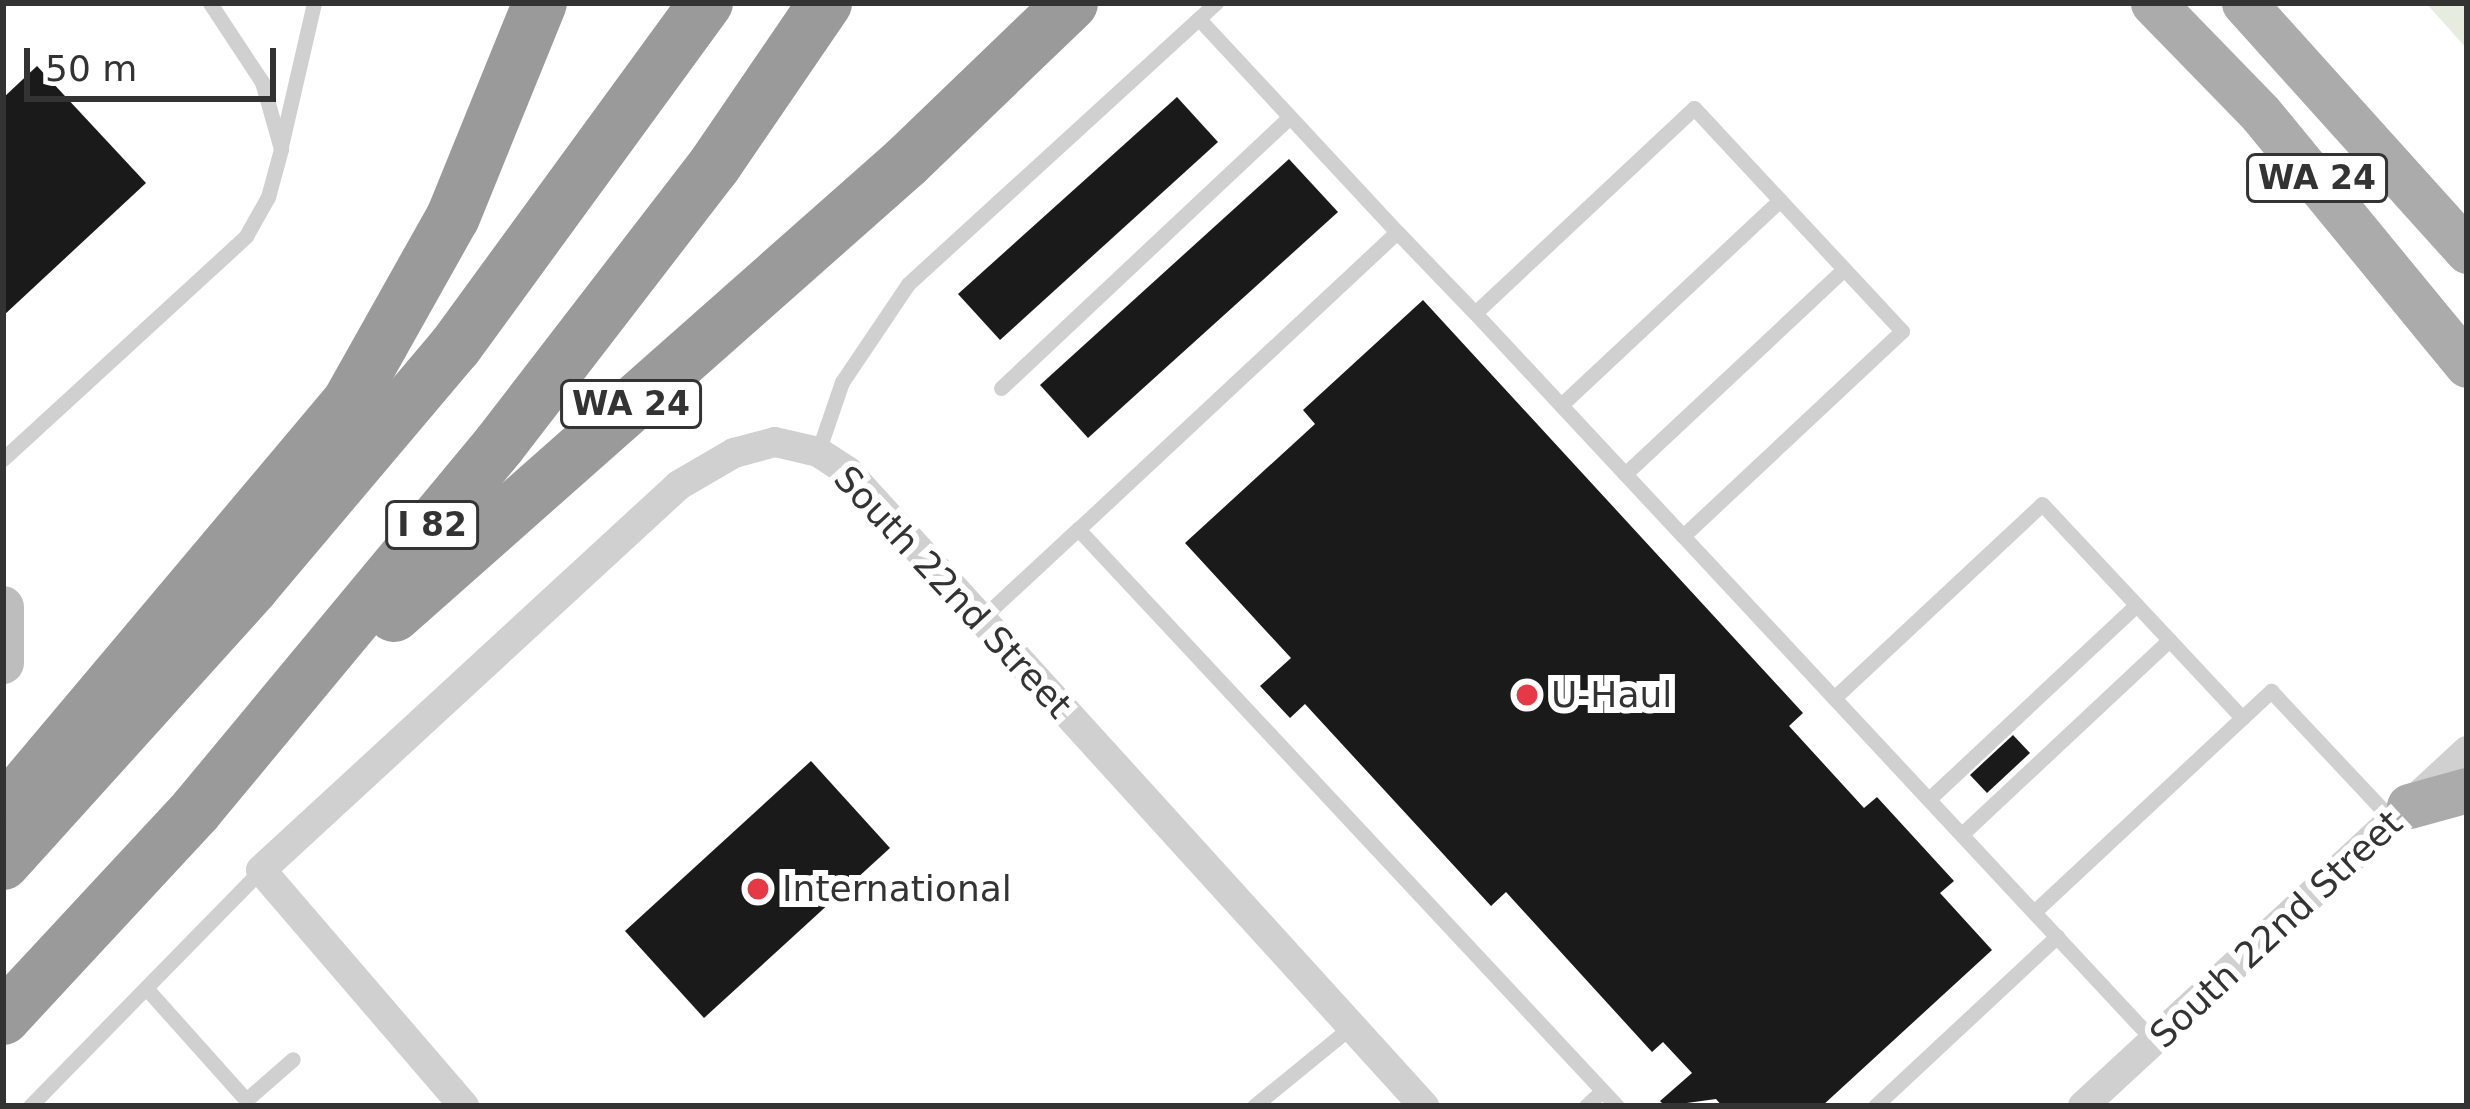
<!DOCTYPE html>
<style>
body{margin:0}
#map{position:relative;width:2470px;height:1109px;overflow:hidden;background:#fff;font-family:"DejaVu Sans",sans-serif}
div>[style]{position:absolute}
.green>*{inset:0;background:#e6ecdf}
.building>*{inset:0;background:#1a1a1a}
.lane>*{height:15px;margin:-7.5px;padding:0 7.5px;transform-origin:7.5px;border-radius:7.5px;background:#d0d0d0}
.street>*{height:30px;margin:-15px;padding:0 15px;transform-origin:15px;border-radius:15px;background:#d0d0d0}
.secondary>*{height:42px;margin:-21px;padding:0 21px;transform-origin:21px;border-radius:21px;background:#bdbdbd}
.primary>*{height:45px;margin:-22.5px;padding:0 22.5px;transform-origin:22.5px;border-radius:22.5px;background:#ababab}
.highway>*{height:54px;margin:-27px;padding:0 27px;transform-origin:27px;border-radius:27px;background:#9a9a9a}
.dots>*{width:33px;height:33px;translate:-50% -50%;box-sizing:border-box;border:6px solid #fff;border-radius:50%}
span{translate:-50% -50%;white-space:nowrap;text-align:center;line-height:1.15;-webkit-text-stroke:12px #fff;paint-order:stroke}
.shield-label span{padding:3px 9px;background:#fff;border:3px solid;border-radius:9px;-webkit-text-stroke-width:0}
.shield-label{font-size:33px;color:#333;font-weight:700}
.street-label{font-size:36px;color:#333}
.poi-label{font-size:36px;color:#333}
.left{translate:0 -50%;text-align:left}
.frame{position:absolute;inset:0;border:6px solid #333;pointer-events:none}
.scale{position:absolute;left:24px;top:48px;width:252px;height:54px;box-sizing:border-box;border:6px solid #333;border-top:0;padding-left:15px;font-size:36px;line-height:42px;white-space:nowrap;color:#333;-webkit-text-stroke:9px #fff;paint-order:stroke}
</style>
<div id="map">
<div class="green">
<i style="clip-path:polygon(2426px 3px,2467px 3px,2467px 49px)"></i>
</div>
<div class="building">
<i style="clip-path:polygon(37px 66px,146px 183px,3px 316px,3px 98px)"></i>
<i style="clip-path:polygon(1177px 97px,1218px 142px,1000px 340px,958px 294px)"></i>
<i style="clip-path:polygon(1289px 159px,1338px 212px,1088px 438px,1040px 385px)"></i>
<i style="clip-path:polygon(1423px 300px,1803px 713px,1789px 726px,1864px 808px,1877px 797px,1954px 881px,1940px 893px,1992px 950px,1822px 1106px,1722px 1106px,1716px 1099px,1665px 1106px,1660px 1101px,1692px 1073px,1663px 1042px,1652px 1052px,1506px 892px,1491px 906px,1305px 704px,1290px 718px,1260px 686px,1291px 658px,1185px 543px,1315px 424px,1303px 410px)"></i>
<i style="clip-path:polygon(2013px 735px,2030px 753px,1987px 793px,1970px 775px)"></i>
<i style="clip-path:polygon(811px 761px,890px 848px,704px 1018px,625px 931px)"></i>
</div>
<div class="lane">
<i style="left:1199px;top:19px;width:291px;rotate:47.1deg"></i>
<i style="left:281px;top:146px;width:147px;rotate:-77deg"></i>
<i style="left:1475px;top:313px;width:112px;rotate:-133.9deg"></i>
<i style="left:1397px;top:232px;width:436px;rotate:137deg"></i>
<i style="left:1078px;top:529px;width:790px;rotate:46.95deg"></i>
<i style="left:1001px;top:388px;width:396px;rotate:-43.2deg"></i>
<i style="left:1561px;top:405px;width:300px;rotate:-43.1deg"></i>
<i style="left:818px;top:452px;width:74px;rotate:-71.1deg"></i>
<i style="left:842px;top:382px;width:118px;rotate:-56deg"></i>
<i style="left:908px;top:284px;width:417px;rotate:-42.4deg"></i>
<i style="left:3px;top:459px;width:330px;rotate:-42.5deg"></i>
<i style="left:246px;top:236px;width:45px;rotate:-60.6deg"></i>
<i style="left:268px;top:197px;width:50px;rotate:-74.8deg"></i>
<i style="left:281px;top:149px;width:70px;rotate:-105.8deg"></i>
<i style="left:262px;top:82px;width:95px;rotate:-123.4deg"></i>
<i style="left:1625px;top:474px;width:300px;rotate:-43.1deg"></i>
<i style="left:1683px;top:536px;width:300px;rotate:-43.1deg"></i>
<i style="left:1902px;top:331px;width:305px;rotate:-133deg"></i>
<i style="left:1694px;top:108px;width:300px;rotate:136.9deg"></i>
<i style="left:1475px;top:313px;width:305px;rotate:47deg"></i>
<i style="left:1683px;top:536px;width:221px;rotate:47deg"></i>
<i style="left:1834px;top:698px;width:469px;rotate:47deg"></i>
<i style="left:981px;top:619px;width:132px;rotate:-42.9deg"></i>
<i style="left:1834px;top:698px;width:284px;rotate:-43deg"></i>
<i style="left:2042px;top:504px;width:293px;rotate:46.9deg"></i>
<i style="left:2242px;top:718px;width:284px;rotate:137deg"></i>
<i style="left:2242px;top:718px;width:40px;rotate:-43deg"></i>
<i style="left:2271px;top:691px;width:178px;rotate:46.8deg"></i>
<i style="left:1929px;top:799px;width:284px;rotate:-43.1deg"></i>
<i style="left:1962px;top:834px;width:284px;rotate:-43.1deg"></i>
<i style="left:146px;top:988px;width:150px;rotate:48.2deg"></i>
<i style="left:246px;top:1100px;width:62px;rotate:-41.1deg"></i>
<i style="left:30px;top:1106px;width:330px;rotate:-45.6deg"></i>
<i style="left:1254px;top:1106px;width:125px;rotate:-39.2deg"></i>
<i style="left:1586px;top:1106px;width:22px;rotate:-43deg"></i>
<i style="left:1875px;top:1106px;width:249px;rotate:-43deg"></i>
</div>
<div class="street">
<i style="left:464px;top:1106px;width:311px;rotate:-130.7deg"></i>
<i style="left:261px;top:870px;width:568px;rotate:-42.65deg"></i>
<i style="left:679px;top:485px;width:64px;rotate:-30.2deg"></i>
<i style="left:734px;top:453px;width:42px;rotate:-15deg"></i>
<i style="left:775px;top:442px;width:44px;rotate:13.1deg"></i>
<i style="left:818px;top:452px;width:35px;rotate:33deg"></i>
<i style="left:847px;top:471px;width:858px;rotate:47.74deg"></i>
<i style="left:2083px;top:1106px;width:523px;rotate:-42.75deg"></i>
</div>
<div class="secondary">
<i style="left:3px;top:607px;width:56px;rotate:90deg"></i>
</div>
<div class="primary">
<i style="left:2153px;top:3px;width:153px;rotate:45.8deg"></i>
<i style="left:2260px;top:113px;width:326px;rotate:50.6deg"></i>
<i style="left:2244px;top:3px;width:334px;rotate:48deg"></i>
<i style="left:2409px;top:806px;width:60px;rotate:-15.4deg"></i>
</div>
<div class="highway">
<i style="left:394px;top:615px;width:684px;rotate:-41.5deg"></i>
<i style="left:906px;top:162px;width:229px;rotate:-43.9deg"></i>
<i style="left:3px;top:813px;width:537px;rotate:-49.91deg"></i>
<i style="left:349px;top:402px;width:212px;rotate:-60.7deg"></i>
<i style="left:453px;top:217px;width:231px;rotate:-67.9deg"></i>
<i style="left:3px;top:863px;width:372px;rotate:-47.9deg"></i>
<i style="left:252px;top:587px;width:314px;rotate:-49.8deg"></i>
<i style="left:455px;top:347px;width:426px;rotate:-53.9deg"></i>
<i style="left:3px;top:1018px;width:284px;rotate:-47.1deg"></i>
<i style="left:196px;top:810px;width:474px;rotate:-50.3deg"></i>
<i style="left:499px;top:445px;width:352px;rotate:-52.4deg"></i>
<i style="left:714px;top:166px;width:197px;rotate:-55.7deg"></i>
</div>
<div class="dots">
<i style="left:1527px;top:695px;background:#e63946"></i>
<i style="left:758px;top:889px;background:#e63946"></i>
</div>
<div class="shield-label">
<span style="left:2317px;top:178px">WA 24</span>
<span style="left:631px;top:404px">WA 24</span>
<span style="left:432px;top:525px">I 82</span>
</div>
<div class="street-label">
<span style="left:953px;top:592px;rotate:47deg">South 22nd Street</span>
<span style="left:2276px;top:929px;rotate:-43deg">South 22nd Street</span>
</div>
<div class="poi-label">
<span class="left" style="left:1551px;top:695px">U-Haul</span>
<span class="left" style="left:782px;top:889px">International</span>
</div>
<div class="frame"></div>
<div class="scale">50 m</div>
</div>
